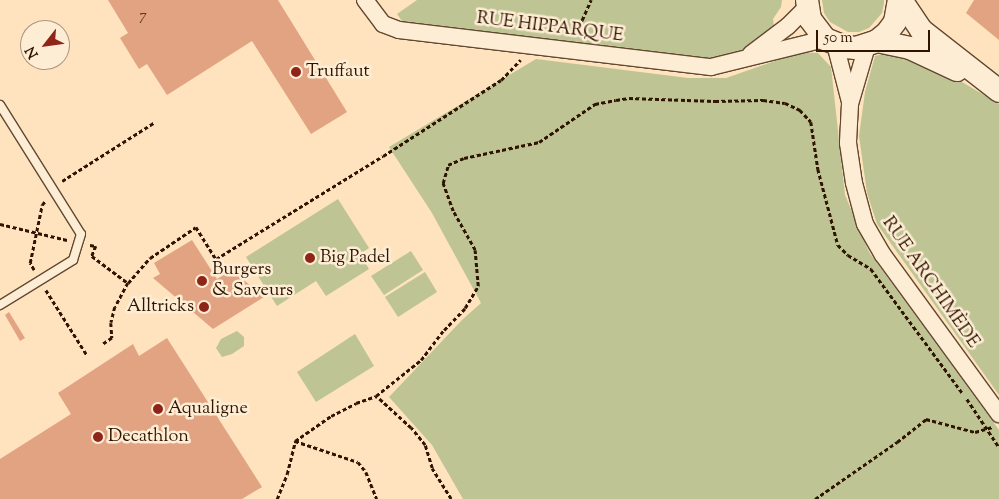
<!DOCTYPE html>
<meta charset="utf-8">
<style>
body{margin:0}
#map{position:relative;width:999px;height:499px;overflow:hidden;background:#fee3be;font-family:"Sorts Mill Goudy",serif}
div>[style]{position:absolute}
.green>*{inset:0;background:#bec493}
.building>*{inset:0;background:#e2a383}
.path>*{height:2.5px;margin-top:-1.25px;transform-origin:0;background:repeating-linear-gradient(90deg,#2f1400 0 4px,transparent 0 6.5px)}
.roads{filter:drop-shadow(1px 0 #634830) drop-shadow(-1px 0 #634830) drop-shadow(0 1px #634830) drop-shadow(0 -1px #634830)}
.lane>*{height:8px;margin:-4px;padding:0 4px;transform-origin:4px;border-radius:4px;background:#feedd5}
.street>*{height:16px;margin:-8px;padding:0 8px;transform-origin:8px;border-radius:8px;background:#feedd5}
.secondary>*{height:22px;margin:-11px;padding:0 11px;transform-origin:11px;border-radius:11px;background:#feedd5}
.dots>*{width:14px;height:14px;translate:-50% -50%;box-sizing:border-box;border:2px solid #feedd5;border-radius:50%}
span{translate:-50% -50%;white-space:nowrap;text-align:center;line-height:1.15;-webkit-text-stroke:5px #feedd5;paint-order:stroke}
.number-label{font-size:15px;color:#5c3821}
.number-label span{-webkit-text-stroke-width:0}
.street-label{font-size:18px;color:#2f1400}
.poi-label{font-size:18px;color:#2f1400}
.left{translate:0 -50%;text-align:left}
.right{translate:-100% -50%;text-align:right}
.north{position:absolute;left:20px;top:20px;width:50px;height:50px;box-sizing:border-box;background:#feedd5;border:1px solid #ab9680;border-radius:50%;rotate:240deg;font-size:14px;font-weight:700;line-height:20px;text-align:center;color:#2f1400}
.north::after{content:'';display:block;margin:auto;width:18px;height:22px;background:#8f2418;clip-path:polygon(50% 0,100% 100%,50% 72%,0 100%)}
.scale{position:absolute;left:816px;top:30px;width:114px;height:22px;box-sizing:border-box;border:2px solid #2f1400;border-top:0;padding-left:6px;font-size:15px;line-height:18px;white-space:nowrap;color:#2f1400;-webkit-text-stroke:4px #feedd5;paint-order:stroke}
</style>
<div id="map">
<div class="green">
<i style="clip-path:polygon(417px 0,782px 0,781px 7px,773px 19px,774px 27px,749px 47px,724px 58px,700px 58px,402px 21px,397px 14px)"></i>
<i style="clip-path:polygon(822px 0,884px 0,884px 3px,882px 13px,869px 28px,859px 32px,848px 32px,830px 22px,824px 13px)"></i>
<i style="clip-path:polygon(894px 51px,947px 73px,999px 104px,999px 395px,877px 224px,867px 193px,859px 136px,865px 92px,875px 56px)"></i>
<i style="clip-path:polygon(801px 52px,818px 53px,831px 67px,845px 195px,869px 252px,999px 430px,999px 499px,463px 499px,432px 445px,389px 397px,462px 320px,481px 303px,432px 213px,389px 147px,536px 59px,688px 78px,726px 78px)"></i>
<i style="clip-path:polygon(338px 199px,369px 248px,360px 254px,369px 269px,326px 296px,316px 281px,277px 306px,246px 257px)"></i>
<i style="clip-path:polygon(411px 251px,423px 270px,384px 295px,371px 276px)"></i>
<i style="clip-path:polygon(425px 272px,437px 292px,398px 317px,385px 297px)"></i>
<i style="clip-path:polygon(237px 331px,244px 337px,244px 346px,232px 354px,222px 357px,216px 348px,221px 339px)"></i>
<i style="clip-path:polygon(355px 334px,374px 366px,316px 402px,297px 372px)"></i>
</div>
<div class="building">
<i style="clip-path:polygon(108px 0,278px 0,347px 112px,311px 134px,252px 41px,167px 95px,147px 64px,139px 69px,120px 38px,128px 33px)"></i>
<i style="clip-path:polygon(974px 0,999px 0,999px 40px,966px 13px)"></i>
<i style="clip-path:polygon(192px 240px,217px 279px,232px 270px,264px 297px,213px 329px,153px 278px,160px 274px,154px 263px)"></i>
<i style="clip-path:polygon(9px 312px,25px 338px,20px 341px,5px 315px)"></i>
<i style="clip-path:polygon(167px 338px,262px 487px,242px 499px,0 499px,0 459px,71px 414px,58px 393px,133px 344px,139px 356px)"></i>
</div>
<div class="path">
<i style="left:567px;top:34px;width:21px;rotate:-43deg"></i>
<i style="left:582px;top:20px;width:22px;rotate:-66deg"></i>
<i style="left:62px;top:181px;width:110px;rotate:-32.4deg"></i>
<i style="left:0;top:224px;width:69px;rotate:13.4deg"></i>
<i style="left:90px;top:245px;width:6px;rotate:9deg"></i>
<i style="left:96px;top:246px;width:11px;rotate:112deg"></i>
<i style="left:92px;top:256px;width:45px;rotate:36.9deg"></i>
<i style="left:128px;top:283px;width:27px;rotate:118deg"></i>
<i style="left:115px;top:307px;width:16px;rotate:104deg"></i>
<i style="left:111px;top:323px;width:15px;rotate:86deg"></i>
<i style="left:112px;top:338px;width:11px;rotate:146deg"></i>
<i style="left:34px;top:270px;width:8px;rotate:-120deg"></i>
<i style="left:30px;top:263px;width:59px;rotate:-78.3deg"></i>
<i style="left:42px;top:205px;width:6px;rotate:-51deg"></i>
<i style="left:128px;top:283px;width:33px;rotate:-49deg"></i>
<i style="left:150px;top:258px;width:55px;rotate:-34deg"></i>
<i style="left:196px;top:227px;width:38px;rotate:58deg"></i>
<i style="left:216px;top:259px;width:196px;rotate:-31.7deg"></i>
<i style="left:383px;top:156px;width:140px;rotate:-32.8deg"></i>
<i style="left:501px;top:80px;width:28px;rotate:-46deg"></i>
<i style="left:46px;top:290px;width:77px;rotate:57.8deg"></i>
<i style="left:967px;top:399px;width:58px;rotate:56.3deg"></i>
<i style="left:295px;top:441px;width:66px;rotate:18.4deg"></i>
<i style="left:358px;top:462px;width:13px;rotate:51deg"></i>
<i style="left:366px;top:472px;width:29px;rotate:68deg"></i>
<i style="left:277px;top:499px;width:27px;rotate:-68deg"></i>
<i style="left:287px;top:474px;width:34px;rotate:-76deg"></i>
<i style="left:295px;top:441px;width:44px;rotate:-34.8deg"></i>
<i style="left:331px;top:416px;width:28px;rotate:-27deg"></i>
<i style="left:356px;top:403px;width:21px;rotate:-19deg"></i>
<i style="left:451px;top:499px;width:36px;rotate:-122deg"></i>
<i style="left:432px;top:468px;width:24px;rotate:-107deg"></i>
<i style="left:425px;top:445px;width:22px;rotate:-129deg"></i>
<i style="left:411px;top:428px;width:47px;rotate:-137.6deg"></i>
<i style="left:376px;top:396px;width:58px;rotate:-38.7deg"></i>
<i style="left:421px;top:360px;width:38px;rotate:-53deg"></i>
<i style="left:444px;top:330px;width:30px;rotate:-46deg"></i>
<i style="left:465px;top:308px;width:26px;rotate:-59deg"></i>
<i style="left:478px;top:286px;width:36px;rotate:-95deg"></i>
<i style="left:475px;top:250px;width:45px;rotate:-119.4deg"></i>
<i style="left:453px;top:211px;width:30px;rotate:-110deg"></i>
<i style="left:443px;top:183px;width:19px;rotate:-74deg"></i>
<i style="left:448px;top:165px;width:17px;rotate:-24deg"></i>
<i style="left:464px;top:158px;width:77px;rotate:-12deg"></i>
<i style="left:539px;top:142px;width:68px;rotate:-34.2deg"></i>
<i style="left:595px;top:104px;width:21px;rotate:-11deg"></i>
<i style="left:616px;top:100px;width:13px;rotate:-9deg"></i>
<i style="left:629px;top:98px;width:86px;rotate:2deg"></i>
<i style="left:715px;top:101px;width:48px;rotate:-1.2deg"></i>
<i style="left:763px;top:100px;width:22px;rotate:8deg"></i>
<i style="left:785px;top:103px;width:17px;rotate:25deg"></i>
<i style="left:800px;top:110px;width:16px;rotate:47deg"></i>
<i style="left:811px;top:122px;width:48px;rotate:81.5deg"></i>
<i style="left:818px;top:169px;width:79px;rotate:75.3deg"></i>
<i style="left:838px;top:245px;width:14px;rotate:45deg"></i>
<i style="left:848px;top:255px;width:27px;rotate:31deg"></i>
<i style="left:871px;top:269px;width:155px;rotate:53.6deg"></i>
<i style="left:815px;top:499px;width:100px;rotate:-34.8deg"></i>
<i style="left:897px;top:442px;width:37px;rotate:-38deg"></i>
<i style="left:926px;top:419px;width:51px;rotate:14.9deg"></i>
<i style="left:975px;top:432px;width:18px;rotate:-16deg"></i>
</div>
<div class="roads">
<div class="lane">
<i style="left:0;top:105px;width:152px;rotate:57.9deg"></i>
<i style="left:81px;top:234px;width:27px;rotate:107deg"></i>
<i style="left:73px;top:260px;width:86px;rotate:148.3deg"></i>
</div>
<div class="street">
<i style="left:365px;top:0;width:30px;rotate:53deg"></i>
<i style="left:383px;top:24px;width:17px;rotate:21deg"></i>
<i style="left:399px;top:30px;width:314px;rotate:6.8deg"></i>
<i style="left:711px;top:67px;width:117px;rotate:-13.8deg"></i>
<i style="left:835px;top:44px;width:60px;rotate:75.5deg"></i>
<i style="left:867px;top:46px;width:60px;rotate:106.3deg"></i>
<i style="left:850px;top:104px;width:39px;rotate:93deg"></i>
<i style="left:848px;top:143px;width:40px;rotate:81.5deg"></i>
<i style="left:854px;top:183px;width:42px;rotate:75deg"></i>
<i style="left:865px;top:224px;width:36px;rotate:60deg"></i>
<i style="left:883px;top:255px;width:197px;rotate:53.9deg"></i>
<i style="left:751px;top:54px;width:46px;rotate:-37.1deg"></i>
<i style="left:788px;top:26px;width:27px;rotate:-45deg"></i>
</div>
<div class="secondary">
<i style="left:807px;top:0;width:19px;rotate:81deg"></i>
<i style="left:810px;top:19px;width:25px;rotate:53deg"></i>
<i style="left:825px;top:39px;width:22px;rotate:22deg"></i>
<i style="left:845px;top:47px;width:11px;rotate:5deg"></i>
<i style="left:856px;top:48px;width:22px;rotate:-18deg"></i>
<i style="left:877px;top:41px;width:13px;rotate:-39deg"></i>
<i style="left:887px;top:33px;width:14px;rotate:-54deg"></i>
<i style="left:895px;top:22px;width:22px;rotate:-80deg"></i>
<i style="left:901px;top:0;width:36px;rotate:56deg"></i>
<i style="left:921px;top:30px;width:99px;rotate:38deg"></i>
<i style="left:877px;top:41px;width:34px;rotate:12deg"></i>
<i style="left:910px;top:48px;width:52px;rotate:25.1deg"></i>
</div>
</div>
<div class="dots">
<i style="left:296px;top:72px;background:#8f2418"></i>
<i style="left:310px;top:258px;background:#8f2418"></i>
<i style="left:202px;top:281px;background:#8f2418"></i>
<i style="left:204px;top:307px;background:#8f2418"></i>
<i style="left:158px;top:409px;background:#8f2418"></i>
<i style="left:98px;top:437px;background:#8f2418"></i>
</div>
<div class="number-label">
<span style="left:143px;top:17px">7</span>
</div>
<div class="street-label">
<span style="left:550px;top:28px;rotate:7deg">RUE HIPPARQUE</span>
<span style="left:930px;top:283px;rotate:55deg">RUE ARCHIMÈDE</span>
</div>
<div class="poi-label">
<span class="left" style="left:306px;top:72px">Truffaut</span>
<span class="left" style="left:320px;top:258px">Big Padel</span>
<span class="left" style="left:212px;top:281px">Burgers<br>&amp; Saveurs</span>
<span class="right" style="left:194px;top:307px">Alltricks</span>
<span class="left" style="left:168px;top:409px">Aqualigne</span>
<span class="left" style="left:108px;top:437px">Decathlon</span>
</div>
<div class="north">N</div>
<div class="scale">50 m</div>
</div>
